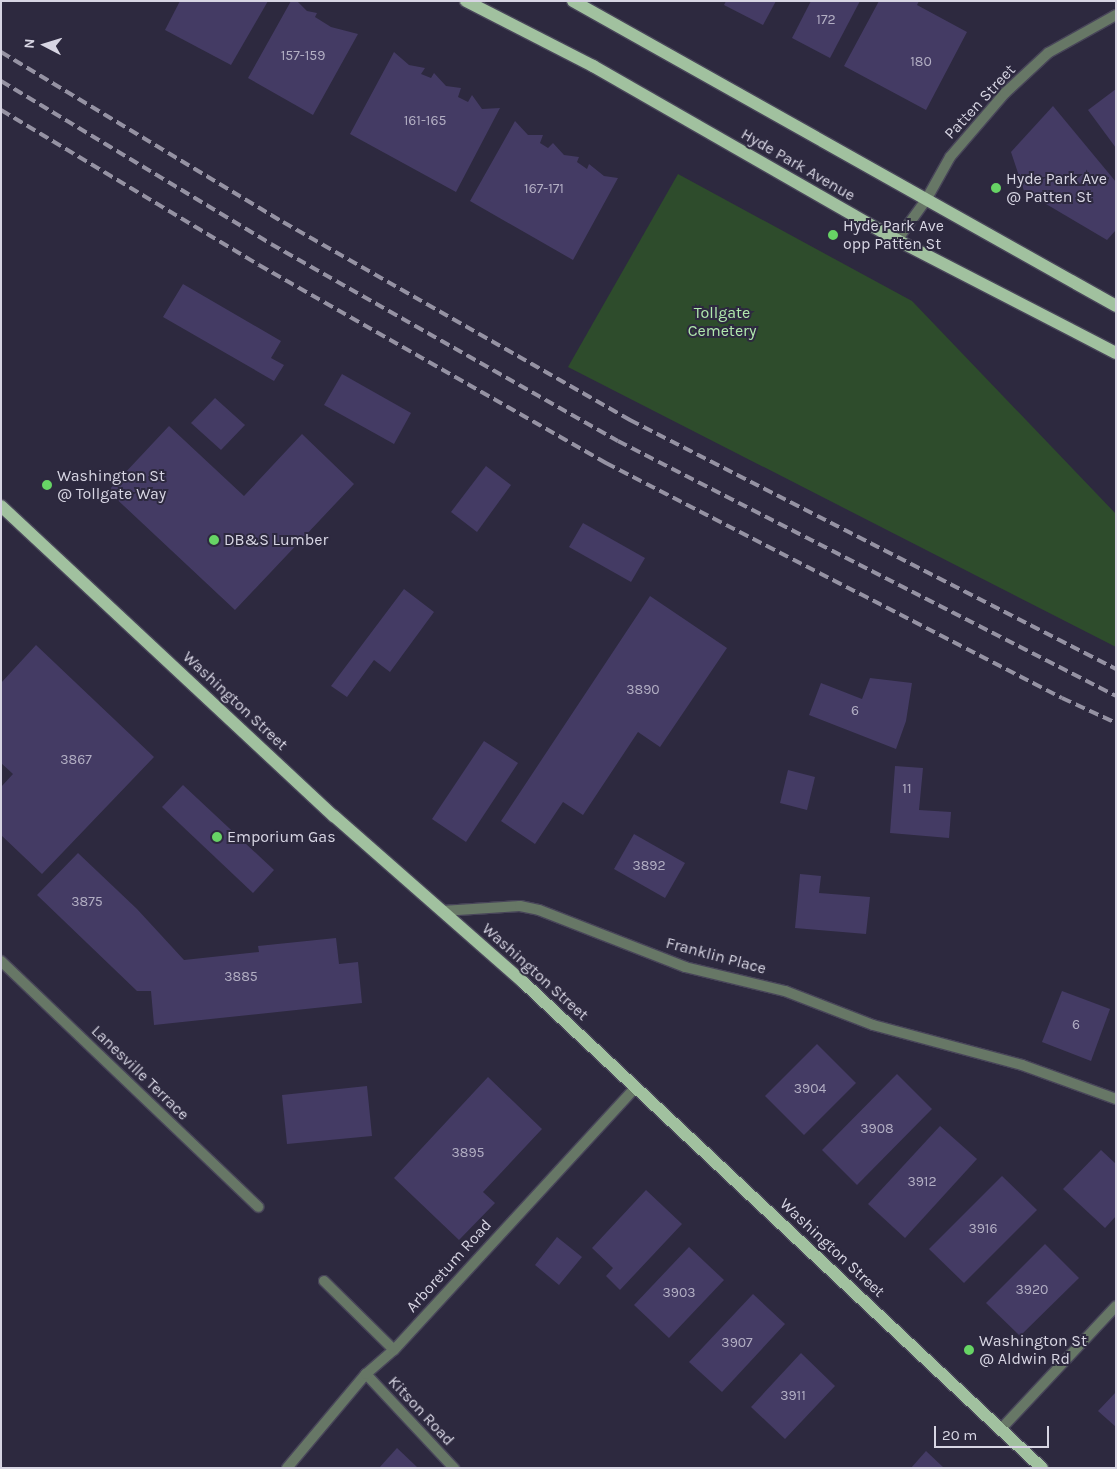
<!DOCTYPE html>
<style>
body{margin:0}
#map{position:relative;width:1117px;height:1469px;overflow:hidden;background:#2d293f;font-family:Karla,sans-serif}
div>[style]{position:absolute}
.green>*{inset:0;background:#2e4c2c}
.building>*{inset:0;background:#443b64}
.roads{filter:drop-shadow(1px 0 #484559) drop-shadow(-1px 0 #484559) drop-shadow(0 1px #484559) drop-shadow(0 -1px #484559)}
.lane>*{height:10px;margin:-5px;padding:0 5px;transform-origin:5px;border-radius:5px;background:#677766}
.street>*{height:10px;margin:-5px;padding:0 5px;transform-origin:5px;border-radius:5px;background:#677766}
.primary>*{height:12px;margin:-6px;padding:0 6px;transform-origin:6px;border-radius:6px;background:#a1c19f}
.rail>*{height:4px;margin-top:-2px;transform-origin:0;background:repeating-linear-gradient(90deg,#9592a3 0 10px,transparent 0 15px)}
.dots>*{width:14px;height:14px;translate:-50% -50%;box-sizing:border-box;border:2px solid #2d293f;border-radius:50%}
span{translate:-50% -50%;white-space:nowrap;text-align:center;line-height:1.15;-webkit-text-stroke:4px #2d293f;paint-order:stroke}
.number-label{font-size:14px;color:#b2aec3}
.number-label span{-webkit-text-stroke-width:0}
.street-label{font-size:16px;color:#d7d5e3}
.poi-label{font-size:16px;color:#d7d5e3}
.left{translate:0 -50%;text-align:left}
.park-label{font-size:16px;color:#b0e8ad}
.frame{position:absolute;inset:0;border:2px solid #d7d5e3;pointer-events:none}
.north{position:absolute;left:20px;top:20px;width:50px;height:50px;-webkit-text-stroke:4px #2d293f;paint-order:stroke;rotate:275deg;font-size:14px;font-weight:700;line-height:20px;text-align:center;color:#d7d5e3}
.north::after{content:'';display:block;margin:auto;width:18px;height:22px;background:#d7d5e3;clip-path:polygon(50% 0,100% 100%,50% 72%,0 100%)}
.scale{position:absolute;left:934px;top:1426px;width:115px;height:22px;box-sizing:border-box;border:2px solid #d7d5e3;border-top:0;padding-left:6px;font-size:15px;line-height:18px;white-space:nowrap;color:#d7d5e3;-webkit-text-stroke:4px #2d293f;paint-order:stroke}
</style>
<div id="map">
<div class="green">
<i style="clip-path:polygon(678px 174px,912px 301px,1116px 514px,1116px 647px,568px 367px)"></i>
</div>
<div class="building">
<i style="clip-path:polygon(180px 1px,268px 1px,231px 65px,165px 30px)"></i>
<i style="clip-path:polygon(291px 1px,297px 1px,307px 11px,317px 13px,315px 17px,331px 27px,358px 34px,313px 115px,248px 78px)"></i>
<i style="clip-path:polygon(726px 1px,776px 1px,763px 25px,724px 5px)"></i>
<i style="clip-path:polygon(811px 1px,860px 1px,830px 58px,792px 38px)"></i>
<i style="clip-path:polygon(879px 1px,919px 1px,917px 5px,967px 32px,926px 110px,844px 66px)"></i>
<i style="clip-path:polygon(394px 52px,409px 65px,425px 68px,421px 74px,431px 78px,434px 73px,446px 86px,461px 88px,458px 97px,468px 102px,472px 95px,482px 109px,500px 108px,456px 192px,350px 134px)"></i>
<i style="clip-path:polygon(1116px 89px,1116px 148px,1088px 110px)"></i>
<i style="clip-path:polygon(1053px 106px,1116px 182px,1116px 230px,1107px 240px,1024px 191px,1011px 152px)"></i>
<i style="clip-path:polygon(515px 121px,528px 135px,543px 135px,540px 143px,548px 148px,553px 143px,564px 155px,579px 157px,577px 162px,587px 169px,589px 164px,604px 176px,618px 178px,573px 260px,470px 201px)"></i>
<i style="clip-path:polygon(183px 284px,281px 341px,271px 358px,284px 365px,274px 381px,163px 317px)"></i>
<i style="clip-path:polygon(342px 374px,411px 413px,394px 444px,324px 405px)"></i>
<i style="clip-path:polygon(215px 398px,245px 425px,221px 450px,191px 423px)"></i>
<i style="clip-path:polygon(169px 426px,244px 496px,302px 434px,354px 484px,235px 610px,108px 491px)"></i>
<i style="clip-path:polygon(486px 466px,511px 485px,477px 532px,451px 512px)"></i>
<i style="clip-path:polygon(583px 523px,645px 558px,631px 582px,569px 547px)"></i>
<i style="clip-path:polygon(404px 589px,434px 612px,390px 672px,374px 660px,347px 697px,331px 686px)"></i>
<i style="clip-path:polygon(650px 596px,727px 648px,660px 747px,638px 732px,583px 815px,563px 802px,535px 844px,501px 821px)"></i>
<i style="clip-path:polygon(36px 645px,154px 757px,42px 874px,1px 835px,1px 787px,13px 774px,1px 763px,1px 683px)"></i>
<i style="clip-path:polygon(870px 678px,912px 683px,906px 721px,896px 749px,809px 715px,821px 683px,862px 699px)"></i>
<i style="clip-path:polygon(484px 741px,518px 763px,466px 842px,432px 819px)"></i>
<i style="clip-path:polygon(895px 766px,923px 768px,919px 810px,951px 812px,949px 838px,890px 833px)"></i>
<i style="clip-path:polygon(788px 770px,815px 777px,807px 810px,780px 803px)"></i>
<i style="clip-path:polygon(183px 785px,274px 870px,253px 893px,162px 807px)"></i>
<i style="clip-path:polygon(634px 834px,685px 863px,665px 898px,614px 869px)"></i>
<i style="clip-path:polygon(78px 853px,137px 909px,184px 960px,259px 952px,258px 946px,336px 938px,339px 964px,358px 962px,362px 1003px,154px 1025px,151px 991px,137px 991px,37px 895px)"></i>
<i style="clip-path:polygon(800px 874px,821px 876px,819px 893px,870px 897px,866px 934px,795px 928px)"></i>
<i style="clip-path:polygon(1062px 991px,1110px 1009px,1091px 1061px,1042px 1042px)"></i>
<i style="clip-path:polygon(817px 1044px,856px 1083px,804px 1135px,765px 1096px)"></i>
<i style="clip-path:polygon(897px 1074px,932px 1109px,857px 1185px,822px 1150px)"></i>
<i style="clip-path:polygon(488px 1077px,542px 1129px,483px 1192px,495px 1203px,459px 1240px,394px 1178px)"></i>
<i style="clip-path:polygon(367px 1086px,372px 1136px,287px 1144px,282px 1095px)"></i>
<i style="clip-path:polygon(940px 1126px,977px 1159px,905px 1238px,868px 1204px)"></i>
<i style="clip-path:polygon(1101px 1150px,1116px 1164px,1116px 1216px,1105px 1228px,1063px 1189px)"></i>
<i style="clip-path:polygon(1002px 1176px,1037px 1210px,964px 1283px,929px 1249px)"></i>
<i style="clip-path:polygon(646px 1190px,682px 1224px,620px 1290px,606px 1276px,613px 1268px,592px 1248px)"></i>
<i style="clip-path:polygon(557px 1237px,582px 1257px,559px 1285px,535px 1265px)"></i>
<i style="clip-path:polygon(1045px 1244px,1079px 1278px,1020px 1336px,986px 1303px)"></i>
<i style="clip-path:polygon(689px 1247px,724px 1280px,669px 1338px,634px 1305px)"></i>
<i style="clip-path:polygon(753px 1294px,785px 1324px,722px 1392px,689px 1362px)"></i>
<i style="clip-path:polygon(801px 1353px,835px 1386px,785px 1439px,751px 1407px)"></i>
<i style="clip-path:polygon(1116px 1392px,1116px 1427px,1098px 1411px)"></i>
<i style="clip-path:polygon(397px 1448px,418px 1468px,379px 1468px)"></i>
<i style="clip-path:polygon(926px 1451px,944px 1468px,911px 1468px)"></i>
</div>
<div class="roads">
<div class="lane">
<i style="left:366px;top:1374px;width:129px;rotate:46.9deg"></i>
</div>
<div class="street">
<i style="left:897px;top:240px;width:49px;rotate:-54.1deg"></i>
<i style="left:926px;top:200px;width:49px;rotate:-60.8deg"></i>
<i style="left:950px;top:157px;width:84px;rotate:-49.3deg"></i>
<i style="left:1005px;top:93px;width:59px;rotate:-42.9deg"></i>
<i style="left:1048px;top:53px;width:78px;rotate:-29.2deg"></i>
<i style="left:442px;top:911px;width:78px;rotate:-3.7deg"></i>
<i style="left:520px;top:906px;width:19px;rotate:12deg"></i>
<i style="left:539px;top:910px;width:157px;rotate:21.3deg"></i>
<i style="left:685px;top:967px;width:103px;rotate:13.5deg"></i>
<i style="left:785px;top:991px;width:94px;rotate:21.1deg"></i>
<i style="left:873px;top:1025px;width:154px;rotate:15deg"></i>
<i style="left:1022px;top:1065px;width:100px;rotate:19.9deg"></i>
<i style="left:1px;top:961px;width:356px;rotate:43.7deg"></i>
<i style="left:324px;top:1281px;width:98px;rotate:44.6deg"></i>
<i style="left:1001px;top:1429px;width:168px;rotate:-46.9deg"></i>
<i style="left:287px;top:1468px;width:123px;rotate:-50deg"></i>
<i style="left:366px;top:1374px;width:37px;rotate:-41deg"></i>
<i style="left:394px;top:1350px;width:357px;rotate:-47.4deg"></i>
</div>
<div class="primary">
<i style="left:466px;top:1px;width:143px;rotate:27.1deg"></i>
<i style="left:593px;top:66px;width:350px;rotate:29.8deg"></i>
<i style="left:897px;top:240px;width:246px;rotate:27.3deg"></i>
<i style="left:573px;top:1px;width:623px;rotate:29.32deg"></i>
<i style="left:1px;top:506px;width:455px;rotate:43deg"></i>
<i style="left:334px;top:816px;width:252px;rotate:41.3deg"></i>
<i style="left:523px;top:982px;width:711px;rotate:43.12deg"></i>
</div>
</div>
<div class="rail">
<i style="left:1px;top:52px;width:329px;rotate:31.1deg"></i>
<i style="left:283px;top:222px;width:400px;rotate:29.7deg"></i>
<i style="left:630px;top:420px;width:546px;rotate:27.13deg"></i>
<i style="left:1px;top:81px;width:315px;rotate:31.1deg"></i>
<i style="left:271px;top:244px;width:399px;rotate:29.6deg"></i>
<i style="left:618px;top:441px;width:559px;rotate:27.11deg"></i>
<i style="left:1px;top:110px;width:301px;rotate:31deg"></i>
<i style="left:259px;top:265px;width:400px;rotate:29.7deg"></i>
<i style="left:606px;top:463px;width:513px;rotate:27.26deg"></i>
<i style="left:1062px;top:698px;width:60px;rotate:24.8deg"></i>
</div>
<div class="dots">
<i style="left:996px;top:188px;background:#67d465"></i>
<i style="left:833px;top:235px;background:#67d465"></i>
<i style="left:47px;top:485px;background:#67d465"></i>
<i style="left:214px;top:540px;background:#67d465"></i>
<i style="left:217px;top:837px;background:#67d465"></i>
<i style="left:969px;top:1350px;background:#67d465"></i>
</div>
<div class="number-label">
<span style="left:826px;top:20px">172</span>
<span style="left:303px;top:56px">157-159</span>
<span style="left:921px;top:62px">180</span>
<span style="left:425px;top:121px">161-165</span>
<span style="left:544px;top:189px">167-171</span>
<span style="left:643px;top:690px">3890</span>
<span style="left:855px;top:711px">6</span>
<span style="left:76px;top:760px">3867</span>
<span style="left:907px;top:789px">11</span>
<span style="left:649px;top:866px">3892</span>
<span style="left:87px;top:902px">3875</span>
<span style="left:241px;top:977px">3885</span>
<span style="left:1076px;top:1025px">6</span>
<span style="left:810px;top:1089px">3904</span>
<span style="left:877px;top:1129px">3908</span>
<span style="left:468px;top:1153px">3895</span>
<span style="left:922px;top:1182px">3912</span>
<span style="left:983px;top:1229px">3916</span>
<span style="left:1032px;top:1290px">3920</span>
<span style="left:679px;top:1293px">3903</span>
<span style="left:737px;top:1343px">3907</span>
<span style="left:793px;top:1396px">3911</span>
</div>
<div class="street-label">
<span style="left:980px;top:102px;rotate:-47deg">Patten Street</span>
<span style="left:798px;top:165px;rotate:30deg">Hyde Park Avenue</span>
<span style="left:235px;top:701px;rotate:43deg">Washington Street</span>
<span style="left:716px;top:956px;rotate:15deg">Franklin Place</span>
<span style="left:535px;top:972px;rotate:42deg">Washington Street</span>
<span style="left:140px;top:1073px;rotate:44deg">Lanesville Terrace</span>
<span style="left:832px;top:1248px;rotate:43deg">Washington Street</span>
<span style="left:449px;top:1266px;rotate:-48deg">Arboretum Road</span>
<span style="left:421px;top:1411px;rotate:47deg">Kitson Road</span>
</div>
<div class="poi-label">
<span class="left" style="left:1006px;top:188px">Hyde Park Ave<br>@ Patten St</span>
<span class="left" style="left:843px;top:235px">Hyde Park Ave<br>opp Patten St</span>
<span class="left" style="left:57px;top:485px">Washington St<br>@ Tollgate Way</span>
<span class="left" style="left:224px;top:540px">DB&amp;S Lumber</span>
<span class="left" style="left:227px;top:837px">Emporium Gas</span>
<span class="left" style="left:979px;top:1350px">Washington St<br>@ Aldwin Rd</span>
</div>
<div class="park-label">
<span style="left:722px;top:322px">Tollgate<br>Cemetery</span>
</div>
<div class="frame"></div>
<div class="north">N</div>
<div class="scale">20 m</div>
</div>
